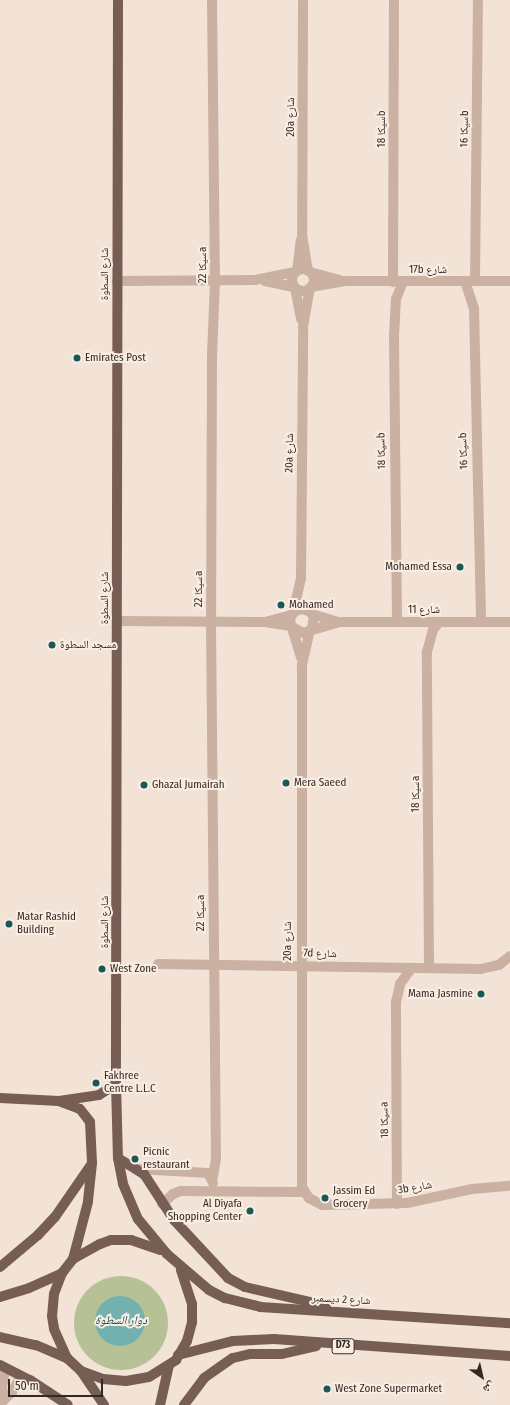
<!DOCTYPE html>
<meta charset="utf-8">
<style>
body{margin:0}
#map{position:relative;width:510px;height:1405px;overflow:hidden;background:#f2e3d6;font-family:"Fira Sans Condensed","Noto Naskh Arabic",sans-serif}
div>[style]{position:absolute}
.green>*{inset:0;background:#b6c295}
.round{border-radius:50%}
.water>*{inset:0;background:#73b1af}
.minor>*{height:10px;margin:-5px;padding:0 5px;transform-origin:5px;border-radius:5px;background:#cab1a1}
.minor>.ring{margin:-5px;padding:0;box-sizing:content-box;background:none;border:10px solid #cab1a1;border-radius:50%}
.major>*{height:10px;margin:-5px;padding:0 5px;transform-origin:5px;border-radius:5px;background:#775e54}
.dots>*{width:11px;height:11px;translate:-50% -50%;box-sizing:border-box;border:2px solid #faede2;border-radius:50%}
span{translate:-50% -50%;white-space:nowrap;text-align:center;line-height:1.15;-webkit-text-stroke:4px #faede2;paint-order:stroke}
.shield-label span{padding:1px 3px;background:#faede2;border:1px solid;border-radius:3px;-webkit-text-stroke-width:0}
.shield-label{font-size:10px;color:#342825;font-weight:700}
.street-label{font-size:11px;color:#342825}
.poi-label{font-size:11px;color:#342825}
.left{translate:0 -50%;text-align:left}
.right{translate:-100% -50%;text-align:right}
.water-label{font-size:12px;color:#185857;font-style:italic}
.north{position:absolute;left:462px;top:1357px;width:40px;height:40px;-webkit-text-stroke:3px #faede2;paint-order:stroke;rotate:146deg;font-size:11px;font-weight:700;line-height:16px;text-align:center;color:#342825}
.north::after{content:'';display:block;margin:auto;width:14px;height:18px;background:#342825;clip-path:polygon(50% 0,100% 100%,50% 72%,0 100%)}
.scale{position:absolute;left:8px;top:1379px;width:95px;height:18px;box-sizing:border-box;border:2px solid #342825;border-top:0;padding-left:5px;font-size:12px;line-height:14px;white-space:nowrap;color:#342825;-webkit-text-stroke:3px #faede2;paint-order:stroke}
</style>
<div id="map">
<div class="green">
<i class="round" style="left:74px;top:1276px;width:94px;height:94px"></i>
</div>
<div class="water">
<i class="round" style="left:95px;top:1296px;width:50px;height:50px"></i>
</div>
<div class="minor">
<i style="left:212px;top:0;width:281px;rotate:89.4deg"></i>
<i style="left:215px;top:281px;width:75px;rotate:92.3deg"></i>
<i style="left:212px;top:356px;width:266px;rotate:90.2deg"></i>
<i style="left:211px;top:622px;width:536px;rotate:89.47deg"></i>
<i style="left:216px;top:1158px;width:19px;rotate:99deg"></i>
<i style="left:303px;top:0;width:234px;rotate:90.2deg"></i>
<i style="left:302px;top:234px;width:37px;rotate:81deg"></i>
<i class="ring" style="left:292px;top:269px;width:12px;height:12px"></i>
<i style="left:297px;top:271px;width:31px;rotate:-83deg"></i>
<i style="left:310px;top:272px;width:30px;rotate:15deg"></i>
<i style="left:117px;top:281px;width:138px;rotate:-0.4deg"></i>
<i style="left:255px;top:280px;width:41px;rotate:-11.3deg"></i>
<i style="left:265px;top:281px;width:30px;rotate:12deg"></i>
<i style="left:465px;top:281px;width:28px;rotate:72deg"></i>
<i style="left:474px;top:308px;width:314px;rotate:88.7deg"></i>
<i style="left:475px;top:281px;width:281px;rotate:-89.4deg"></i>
<i style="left:393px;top:282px;width:282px;rotate:-89.8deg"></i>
<i style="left:311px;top:287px;width:36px;rotate:-10deg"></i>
<i style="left:346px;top:281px;width:164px"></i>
<i style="left:295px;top:288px;width:32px;rotate:79deg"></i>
<i style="left:293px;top:613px;width:35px;rotate:-77deg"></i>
<i style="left:301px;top:579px;width:252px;rotate:-89.5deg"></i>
<i style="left:303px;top:327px;width:40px;rotate:-80deg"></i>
<i style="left:312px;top:614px;width:28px;rotate:17deg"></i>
<i style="left:117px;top:621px;width:148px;rotate:0.4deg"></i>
<i style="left:265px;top:622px;width:26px;rotate:9deg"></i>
<i style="left:265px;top:622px;width:27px;rotate:-15deg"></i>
<i style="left:397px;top:622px;width:286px;rotate:-90.6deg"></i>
<i style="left:394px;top:336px;width:37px;rotate:-87deg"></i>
<i style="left:396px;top:299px;width:18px;rotate:-68deg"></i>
<i style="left:292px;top:628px;width:31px;rotate:73deg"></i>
<i style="left:312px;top:628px;width:11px;rotate:-80deg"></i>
<i style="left:314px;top:617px;width:8px;rotate:-130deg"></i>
<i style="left:309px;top:611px;width:9px;rotate:-167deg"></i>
<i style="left:300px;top:609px;width:8px;rotate:150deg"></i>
<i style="left:293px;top:613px;width:7px;rotate:117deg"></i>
<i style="left:290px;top:619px;width:7px;rotate:82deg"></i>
<i style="left:291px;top:626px;width:14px;rotate:30deg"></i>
<i style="left:303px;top:633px;width:38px;rotate:-17deg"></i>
<i style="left:339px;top:622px;width:171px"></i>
<i style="left:310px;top:630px;width:37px;rotate:103deg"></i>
<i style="left:302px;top:666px;width:521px;rotate:90deg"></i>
<i style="left:302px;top:1187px;width:13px;rotate:58deg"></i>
<i style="left:309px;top:1198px;width:15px;rotate:28deg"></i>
<i style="left:322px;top:1205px;width:85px;rotate:-1.3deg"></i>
<i style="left:407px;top:1203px;width:66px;rotate:-12.2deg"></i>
<i style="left:472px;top:1189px;width:38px;rotate:-5deg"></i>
<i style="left:158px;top:964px;width:323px;rotate:0.9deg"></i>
<i style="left:481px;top:969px;width:18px;rotate:-13deg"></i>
<i style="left:499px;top:965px;width:14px;rotate:-39deg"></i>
<i style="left:429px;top:968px;width:316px;rotate:-90.4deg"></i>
<i style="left:427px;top:652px;width:23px;rotate:-75deg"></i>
<i style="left:433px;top:630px;width:10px;rotate:-53deg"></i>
<i style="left:139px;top:1169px;width:69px;rotate:3.3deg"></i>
<i style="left:208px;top:1173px;width:11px;rotate:63deg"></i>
<i style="left:162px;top:1204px;width:15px;rotate:-42deg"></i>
<i style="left:173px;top:1194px;width:9px;rotate:-21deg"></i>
<i style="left:181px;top:1191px;width:123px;rotate:0.5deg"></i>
<i style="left:397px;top:1204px;width:202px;rotate:-90.3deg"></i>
<i style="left:396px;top:1002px;width:18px;rotate:-77deg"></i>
<i style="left:400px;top:984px;width:19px;rotate:-54deg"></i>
<i style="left:0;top:1401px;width:33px;rotate:-81deg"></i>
<i style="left:0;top:1404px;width:17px;rotate:-45deg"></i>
<i style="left:12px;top:1392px;width:18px;rotate:-61deg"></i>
</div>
<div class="major">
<i style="left:118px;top:0;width:1084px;rotate:90.11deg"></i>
<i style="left:116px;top:1084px;width:74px;rotate:88.5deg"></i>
<i style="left:118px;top:1158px;width:26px;rotate:79deg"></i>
<i style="left:123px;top:1184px;width:38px;rotate:67deg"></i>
<i style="left:138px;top:1219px;width:45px;rotate:50.4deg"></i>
<i style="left:167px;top:1254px;width:55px;rotate:40.6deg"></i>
<i style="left:209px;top:1290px;width:18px;rotate:27deg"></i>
<i style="left:225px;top:1298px;width:36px;rotate:14deg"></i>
<i style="left:260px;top:1307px;width:251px;rotate:3.7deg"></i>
<i style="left:0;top:1098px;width:59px;rotate:2.9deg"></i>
<i style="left:59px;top:1101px;width:22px;rotate:21deg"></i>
<i style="left:80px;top:1109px;width:16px;rotate:52deg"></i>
<i style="left:90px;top:1122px;width:41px;rotate:87.2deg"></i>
<i style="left:92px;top:1163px;width:39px;rotate:96deg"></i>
<i style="left:88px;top:1202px;width:59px;rotate:104.7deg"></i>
<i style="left:73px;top:1259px;width:18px;rotate:128deg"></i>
<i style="left:62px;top:1273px;width:22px;rotate:111deg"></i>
<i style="left:54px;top:1294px;width:22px;rotate:95deg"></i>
<i style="left:52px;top:1316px;width:13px;rotate:81deg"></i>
<i style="left:54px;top:1329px;width:32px;rotate:66deg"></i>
<i style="left:67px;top:1358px;width:19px;rotate:43deg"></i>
<i style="left:81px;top:1371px;width:23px;rotate:20deg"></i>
<i style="left:103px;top:1379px;width:23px;rotate:5deg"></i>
<i style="left:126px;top:1381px;width:23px;rotate:-10deg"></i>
<i style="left:149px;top:1377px;width:32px;rotate:-32deg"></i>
<i style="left:176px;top:1360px;width:22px;rotate:-60deg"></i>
<i style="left:187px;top:1341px;width:20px;rotate:-75deg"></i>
<i style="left:192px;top:1322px;width:18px;rotate:-90deg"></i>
<i style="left:192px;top:1304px;width:36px;rotate:-108deg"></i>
<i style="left:59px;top:1101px;width:40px;rotate:-8.5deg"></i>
<i style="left:99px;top:1095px;width:20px;rotate:-33deg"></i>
<i style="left:118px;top:1158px;width:31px;rotate:32deg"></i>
<i style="left:144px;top:1174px;width:55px;rotate:56.9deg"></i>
<i style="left:174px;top:1220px;width:79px;rotate:47deg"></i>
<i style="left:228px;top:1278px;width:19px;rotate:28deg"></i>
<i style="left:245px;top:1287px;width:84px;rotate:13deg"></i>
<i style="left:73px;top:1259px;width:31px;rotate:-29deg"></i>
<i style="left:100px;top:1244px;width:12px;rotate:-20deg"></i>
<i style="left:111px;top:1240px;width:20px"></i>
<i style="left:131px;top:1240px;width:31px;rotate:19deg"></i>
<i style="left:0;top:1267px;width:50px;rotate:-40.1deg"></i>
<i style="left:38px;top:1235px;width:25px;rotate:-47deg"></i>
<i style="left:55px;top:1217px;width:63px;rotate:-55.3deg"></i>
<i style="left:0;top:1297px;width:30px;rotate:-17deg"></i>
<i style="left:29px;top:1288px;width:36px;rotate:-24deg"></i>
<i style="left:0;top:1337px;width:37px;rotate:13deg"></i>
<i style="left:36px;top:1345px;width:34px;rotate:23deg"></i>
<i style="left:178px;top:1355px;width:57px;rotate:-14.3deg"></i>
<i style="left:233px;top:1341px;width:41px;rotate:-2.8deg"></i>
<i style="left:274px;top:1339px;width:237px;rotate:4.1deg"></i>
<i style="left:0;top:1365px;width:34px;rotate:27deg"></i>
<i style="left:30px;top:1380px;width:45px;rotate:33.3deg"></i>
<i style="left:81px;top:1371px;width:41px;rotate:55.9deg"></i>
<i style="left:160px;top:1405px;width:41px;rotate:-77.3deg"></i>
<i style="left:184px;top:1405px;width:34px;rotate:-53deg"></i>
<i style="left:204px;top:1378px;width:35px;rotate:-35deg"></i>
<i style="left:233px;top:1358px;width:18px;rotate:-13deg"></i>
<i style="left:251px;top:1354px;width:31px"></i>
<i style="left:282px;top:1354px;width:35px;rotate:-13deg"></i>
</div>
<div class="dots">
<i style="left:77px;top:358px;background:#185857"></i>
<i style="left:460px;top:567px;background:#185857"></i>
<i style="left:281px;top:605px;background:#185857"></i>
<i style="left:52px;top:645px;background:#185857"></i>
<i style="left:286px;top:783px;background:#185857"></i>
<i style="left:144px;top:785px;background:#185857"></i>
<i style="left:9px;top:924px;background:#185857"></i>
<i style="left:102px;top:969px;background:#185857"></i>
<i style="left:481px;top:994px;background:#185857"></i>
<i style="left:96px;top:1083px;background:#185857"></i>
<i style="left:135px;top:1159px;background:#185857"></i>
<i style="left:325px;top:1198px;background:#185857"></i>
<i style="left:250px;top:1211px;background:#185857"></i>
<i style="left:327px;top:1389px;background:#185857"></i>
</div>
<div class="shield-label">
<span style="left:343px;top:1346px">D73</span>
</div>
<div class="street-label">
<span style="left:291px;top:117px;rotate:-90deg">20a شارع</span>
<span style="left:382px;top:129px;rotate:-90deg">سيكا 18b</span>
<span style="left:465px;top:129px;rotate:-89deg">سيكا 16b</span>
<span style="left:203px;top:265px;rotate:-90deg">سيكا 22a</span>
<span style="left:428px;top:270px">17b شارع</span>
<span style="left:105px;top:274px;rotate:-90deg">شارع السطوة</span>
<span style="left:382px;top:451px;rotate:-91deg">سيكا 18b</span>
<span style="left:464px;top:451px;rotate:-92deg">سيكا 16b</span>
<span style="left:290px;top:453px;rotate:-89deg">20a شارع</span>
<span style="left:199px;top:589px;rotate:-90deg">سيكا 22a</span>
<span style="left:105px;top:598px;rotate:-90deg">شارع السطوة</span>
<span style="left:424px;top:610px">شارع 11</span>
<span style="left:416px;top:794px;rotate:-90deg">سيكا 18a</span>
<span style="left:201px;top:913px;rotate:-90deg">سيكا 22a</span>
<span style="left:105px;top:922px;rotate:-90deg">شارع السطوة</span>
<span style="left:288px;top:941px;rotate:-90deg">20a شارع</span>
<span style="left:320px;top:954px;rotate:2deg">7d شارع</span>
<span style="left:385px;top:1120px;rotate:-91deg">سيكا 18a</span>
<span style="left:415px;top:1188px;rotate:-10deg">3b شارع</span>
<span style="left:341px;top:1300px;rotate:3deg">شارع 2 ديسمبر</span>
</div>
<div class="poi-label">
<span class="left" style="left:85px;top:358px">Emirates Post</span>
<span class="right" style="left:452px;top:567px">Mohamed Essa</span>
<span class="left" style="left:289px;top:605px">Mohamed</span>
<span class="left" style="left:60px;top:645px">مسجد السطوة</span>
<span class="left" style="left:294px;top:783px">Mera Saeed</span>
<span class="left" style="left:152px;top:785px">Ghazal Jumairah</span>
<span class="left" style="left:17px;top:924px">Matar Rashid<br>Building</span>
<span class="left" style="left:110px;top:969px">West Zone</span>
<span class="right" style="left:473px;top:994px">Mama Jasmine</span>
<span class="left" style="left:104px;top:1083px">Fakhree<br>Centre L.L.C</span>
<span class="left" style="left:143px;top:1159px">Picnic<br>restaurant</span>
<span class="left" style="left:333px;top:1198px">Jassim Ed<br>Grocery</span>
<span class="right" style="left:242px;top:1211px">Al Diyafa<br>Shopping Center</span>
<span class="left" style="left:335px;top:1389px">West Zone Supermarket</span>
</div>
<div class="water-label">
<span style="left:121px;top:1321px">دوار السطوة</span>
</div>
<div class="north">ش</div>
<div class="scale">50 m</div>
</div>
